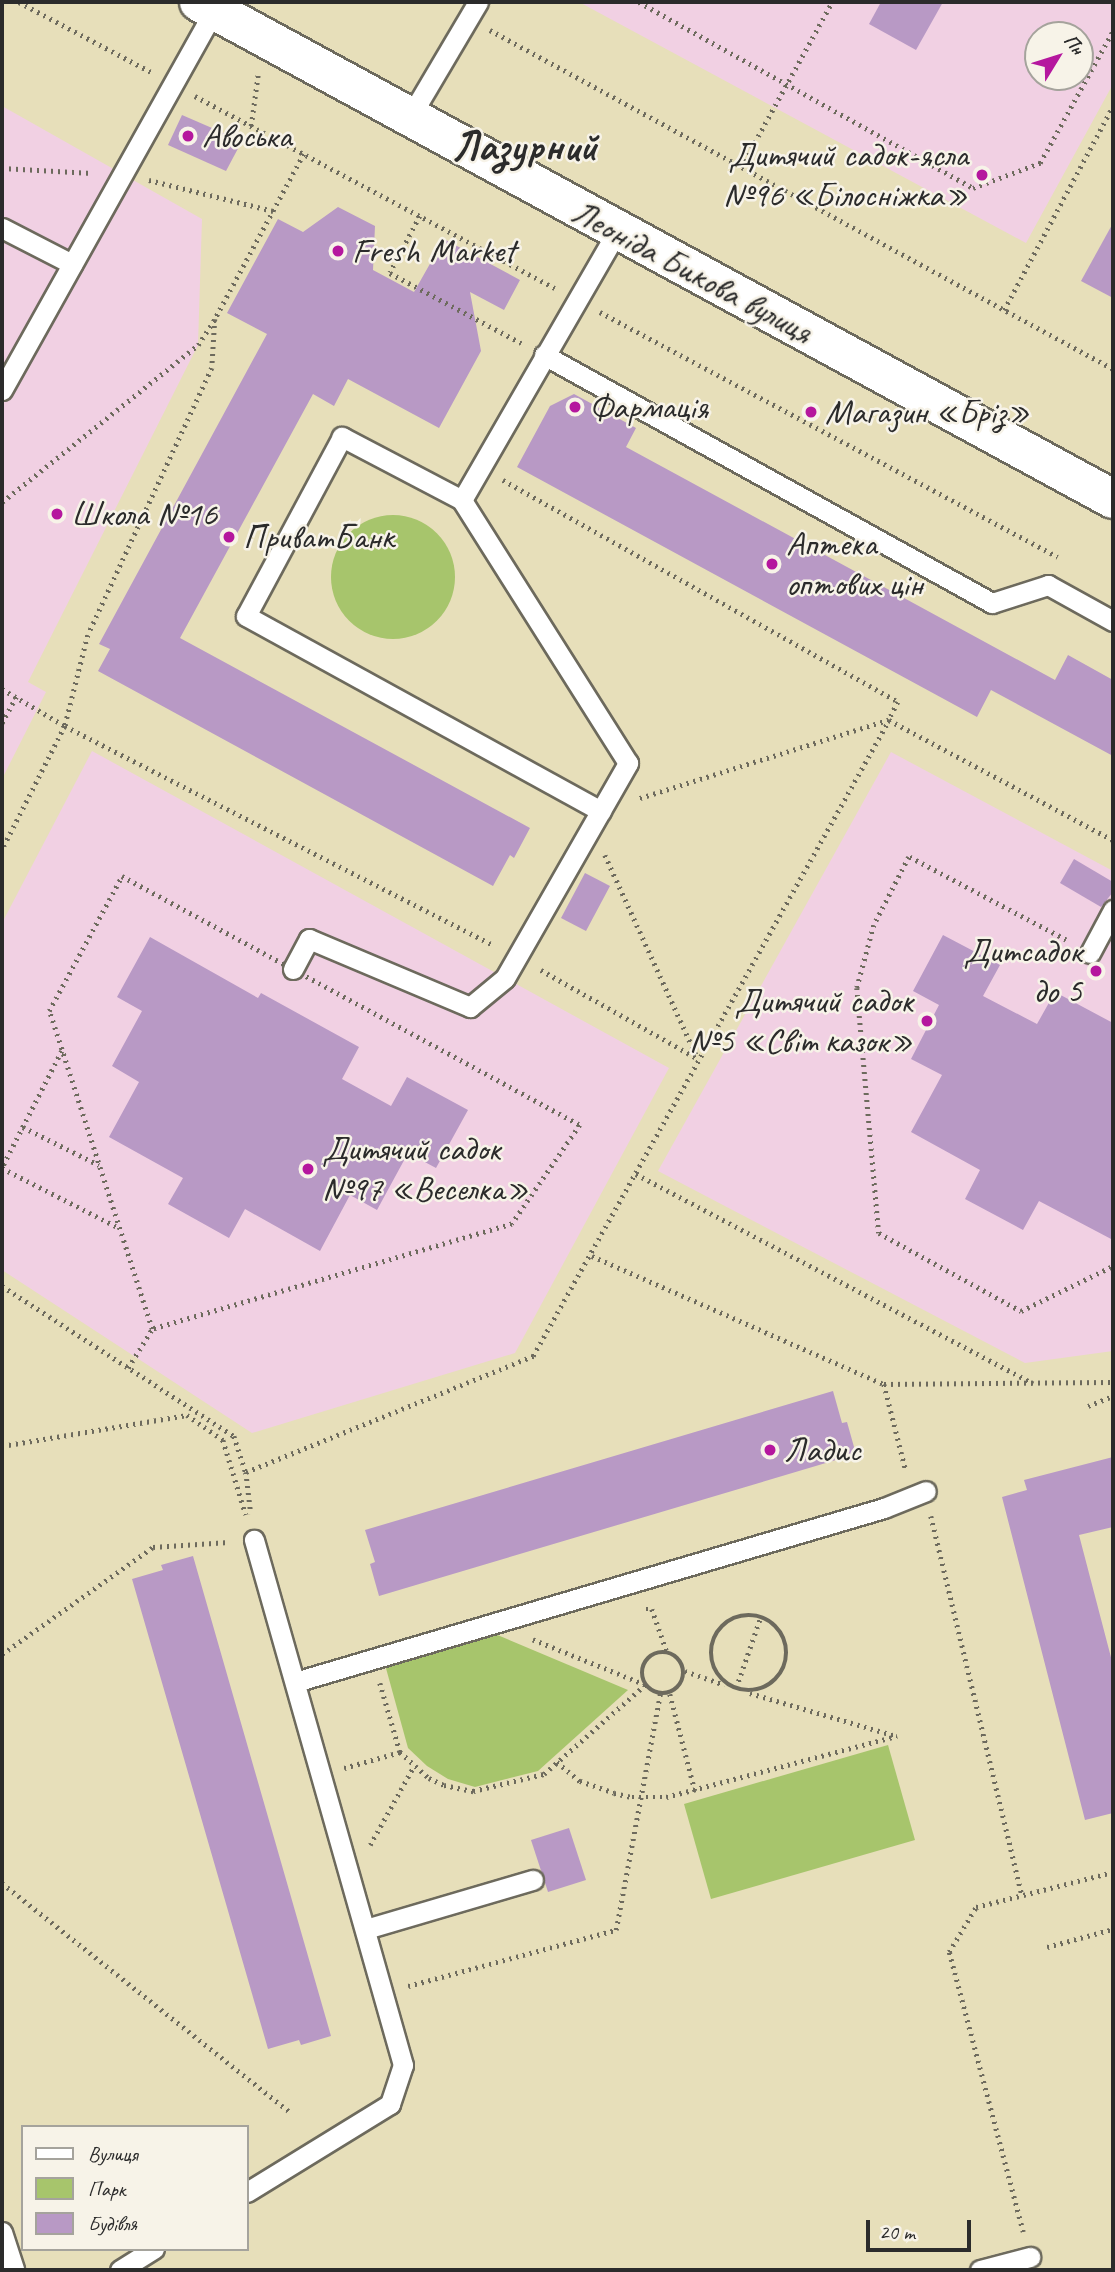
<!DOCTYPE html>
<meta charset="utf-8">
<style>
body{margin:0}
#map{position:relative;width:1115px;height:2272px;overflow:hidden;background:#e7dfba;font-family:Caveat,sans-serif}
div>[style]{position:absolute}
.built>*{inset:0;background:#f1d0e3}
.green>*{inset:0;background:#a7c56c}
.round{border-radius:50%}
.building>*{inset:0;background:#b899c5}
.path>*{height:4.5px;margin-top:-2.25px;transform-origin:0;background:repeating-linear-gradient(90deg,#6d6a5d 0 2px,transparent 0 7px)}
.path>.ring{margin:-2.25px;padding:0;box-sizing:content-box;background:none;border:4.5px solid #6d6a5d;border-radius:50%}
.roads{filter:drop-shadow(2px 0 #6d6a5d) drop-shadow(-2px 0 #6d6a5d) drop-shadow(0 2px #6d6a5d) drop-shadow(0 -2px #6d6a5d)}
.lane>*{height:19px;margin:-9.5px;padding:0 9.5px;transform-origin:9.5px;border-radius:9.5px;background:#fff}
.secondary>*{height:38px;margin:-19px;padding:0 19px;transform-origin:19px;border-radius:19px;background:#fff}
.dots>*{width:19px;height:19px;translate:-50% -50%;box-sizing:border-box;border:4px solid #f7f3e8;border-radius:50%}
span{translate:-50% -50%;white-space:nowrap;text-align:center;line-height:1.15;-webkit-text-stroke:5px #f7f3e8;paint-order:stroke}
.poi-label{font-size:35px;color:#2b2b2b}
.left{translate:0 -50%;text-align:left}
.right{translate:-100% -50%;text-align:right}
.street-label{font-size:35px;color:#2b2b2b}
.district-label{font-size:42px;color:#2b2b2b;font-weight:700}
.frame{position:absolute;inset:0;border:4px solid #2b2b2b;pointer-events:none}
.legend{position:absolute;left:21px;top:2125px;width:228px;height:126px;box-sizing:border-box;background:#f7f3e8;border:2px solid #a5a39c;margin:0;padding:9px 12px;list-style:none;font-size:21px;color:#2b2b2b}
.legend li{display:flex;align-items:center;gap:14px;height:35px}
.legend b{width:35px;border:2px solid #a5a39c}
.north{position:absolute;left:1024px;top:21px;width:70px;height:70px;box-sizing:border-box;background:#f7f3e8;border:2px solid #a5a39c;border-radius:50%;rotate:52deg;font-size:19px;font-weight:700;line-height:28px;text-align:center;color:#2b2b2b}
.north::after{content:'';display:block;margin:auto;width:24px;height:32px;background:#b5179e;clip-path:polygon(50% 0,100% 100%,50% 72%,0 100%)}
.scale{position:absolute;left:866px;top:2220px;width:105px;height:32px;box-sizing:border-box;border:4px solid #2b2b2b;border-top:0;padding-left:9px;font-size:21px;line-height:24px;white-space:nowrap;color:#2b2b2b;-webkit-text-stroke:5px #f7f3e8;paint-order:stroke}
</style>
<div id="map">
<div class="built">
<i style="clip-path:polygon(evenodd,579px 2px,1113px 2px,1113px 84px,1026px 243px,579px 2px,1038px 35px,1080px 35px,1080px 77px,1038px 77px,1038px 35px)"></i>
<i style="clip-path:polygon(2px 106px,202px 219px,198px 345px,28px 682px,46px 692px,2px 779px)"></i>
<i style="clip-path:polygon(92px 751px,669px 1068px,515px 1353px,252px 1433px,2px 1270px,2px 923px)"></i>
<i style="clip-path:polygon(891px 752px,1113px 871px,1113px 1351px,1025px 1363px,658px 1171px)"></i>
</div>
<div class="green">
<i class="round" style="left:331px;top:515px;width:124px;height:124px"></i>
<i style="clip-path:polygon(488px 1631px,628px 1690px,538px 1771px,475px 1787px,448px 1779px,427px 1766px,408px 1748px,384px 1661px)"></i>
<i style="clip-path:polygon(888px 1745px,915px 1840px,711px 1899px,684px 1804px)"></i>
</div>
<div class="building">
<i style="clip-path:polygon(881px 2px,943px 2px,916px 50px,869px 24px)"></i>
<i style="clip-path:polygon(182px 115px,242px 141px,226px 171px,168px 145px)"></i>
<i style="clip-path:polygon(338px 207px,375px 226px,373px 270px,414px 292px,444px 239px,520px 280px,504px 310px,470px 292px,481px 351px,439px 428px,348px 379px,334px 406px,313px 394px,180px 638px,530px 828px,514px 858px,510px 855px,493px 886px,98px 671px,110px 649px,99px 644px,267px 334px,227px 313px,278px 219px,303px 232px)"></i>
<i style="clip-path:polygon(1113px 223px,1113px 298px,1081px 281px)"></i>
<i style="clip-path:polygon(574px 394px,636px 428px,626px 447px,1055px 680px,1068px 655px,1113px 680px,1113px 756px,991px 690px,977px 717px,517px 467px,550px 406px)"></i>
<i style="clip-path:polygon(1074px 859px,1113px 882px,1113px 892px,1101px 907px,1060px 883px)"></i>
<i style="clip-path:polygon(585px 873px,610px 886px,586px 931px,561px 918px)"></i>
<i style="clip-path:polygon(943px 935px,1000px 965px,983px 996px,1037px 1024px,1055px 992px,1113px 1023px,1113px 1240px,1039px 1201px,1023px 1230px,965px 1199px,980px 1170px,911px 1132px,942px 1075px,911px 1059px,939px 1005px,913px 991px)"></i>
<i style="clip-path:polygon(150px 937px,258px 998px,261px 993px,359px 1047px,342px 1079px,391px 1106px,407px 1077px,468px 1110px,436px 1168px,408px 1153px,377px 1210px,350px 1195px,320px 1251px,245px 1209px,229px 1238px,168px 1204px,183px 1178px,109px 1137px,139px 1082px,112px 1066px,142px 1011px,117px 997px)"></i>
<i style="clip-path:polygon(833px 1391px,842px 1423px,847px 1422px,856px 1454px,379px 1596px,370px 1564px,375px 1562px,365px 1530px)"></i>
<i style="clip-path:polygon(1113px 1457px,1113px 1527px,1079px 1535px,1113px 1665px,1113px 1813px,1085px 1820px,1002px 1497px,1027px 1490px,1024px 1480px)"></i>
<i style="clip-path:polygon(193px 1556px,331px 2036px,301px 2045px,299px 2040px,268px 2049px,132px 1579px,163px 1570px,161px 1565px)"></i>
<i style="clip-path:polygon(569px 1828px,586px 1880px,548px 1892px,531px 1840px)"></i>
</div>
<div class="path">
<i style="left:19px;top:2px;width:149px;rotate:27.9deg"></i>
<i style="left:639px;top:2px;width:382px;rotate:29.1deg"></i>
<i style="left:973px;top:188px;width:72px;rotate:-20.5deg"></i>
<i style="left:1040px;top:163px;width:151px;rotate:-61.1deg"></i>
<i style="left:490px;top:30px;width:709px;rotate:28.55deg"></i>
<i style="left:195px;top:96px;width:408px;rotate:28.1deg"></i>
<i style="left:251px;top:126px;width:52px;rotate:-82.3deg"></i>
<i style="left:304px;top:154px;width:187px;rotate:118.3deg"></i>
<i style="left:215px;top:319px;width:49px;rotate:93.5deg"></i>
<i style="left:212px;top:368px;width:294px;rotate:114.9deg"></i>
<i style="left:88px;top:635px;width:94px;rotate:104.2deg"></i>
<i style="left:65px;top:726px;width:481px;rotate:27.1deg"></i>
<i style="left:741px;top:167px;width:188px;rotate:-61.1deg"></i>
<i style="left:2px;top:168px;width:90px;rotate:3.2deg"></i>
<i style="left:149px;top:180px;width:128px;rotate:14deg"></i>
<i style="left:420px;top:216px;width:64px;rotate:117.8deg"></i>
<i style="left:390px;top:273px;width:149px;rotate:28.1deg"></i>
<i style="left:1004px;top:310px;width:231px;rotate:-61.9deg"></i>
<i style="left:600px;top:312px;width:519px;rotate:28.14deg"></i>
<i style="left:503px;top:480px;width:453px;rotate:29.3deg"></i>
<i style="left:898px;top:702px;width:20px;rotate:117deg"></i>
<i style="left:889px;top:720px;width:263px;rotate:162.5deg"></i>
<i style="left:2px;top:502px;width:251px;rotate:-38.7deg"></i>
<i style="left:198px;top:345px;width:31px;rotate:-57deg"></i>
<i style="left:2px;top:689px;width:73px;rotate:30.4deg"></i>
<i style="left:65px;top:726px;width:139px;rotate:116.9deg"></i>
<i style="left:2px;top:723px;width:30px;rotate:-62deg"></i>
<i style="left:605px;top:855px;width:222px;rotate:65.5deg"></i>
<i style="left:122px;top:876px;width:521px;rotate:28.53deg"></i>
<i style="left:580px;top:1125px;width:120px;rotate:124.5deg"></i>
<i style="left:512px;top:1224px;width:375px;rotate:163.7deg"></i>
<i style="left:152px;top:1329px;width:334px;rotate:-107.9deg"></i>
<i style="left:49px;top:1011px;width:153px;rotate:-61.6deg"></i>
<i style="left:1066px;top:940px;width:178px;rotate:-152.1deg"></i>
<i style="left:909px;top:857px;width:76px;rotate:117.2deg"></i>
<i style="left:874px;top:925px;width:65px;rotate:105.1deg"></i>
<i style="left:857px;top:988px;width:246px;rotate:84.9deg"></i>
<i style="left:879px;top:1233px;width:162px;rotate:28.8deg"></i>
<i style="left:1021px;top:1311px;width:102px;rotate:-26.1deg"></i>
<i style="left:541px;top:970px;width:180px;rotate:29.5deg"></i>
<i style="left:62px;top:1051px;width:131px;rotate:117.1deg"></i>
<i style="left:2px;top:1168px;width:131px;rotate:27.1deg"></i>
<i style="left:23px;top:1127px;width:85px;rotate:26.6deg"></i>
<i style="left:636px;top:1174px;width:449px;rotate:27.8deg"></i>
<i style="left:592px;top:1256px;width:319px;rotate:23.7deg"></i>
<i style="left:884px;top:1384px;width:90px;rotate:75.8deg"></i>
<i style="left:2px;top:1286px;width:276px;rotate:32.9deg"></i>
<i style="left:234px;top:1436px;width:38px;rotate:72deg"></i>
<i style="left:246px;top:1472px;width:42px;rotate:83.2deg"></i>
<i style="left:128px;top:1368px;width:46px;rotate:-58.4deg"></i>
<i style="left:884px;top:1384px;width:229px;rotate:-0.5deg"></i>
<i style="left:1088px;top:1406px;width:27px;rotate:-22deg"></i>
<i style="left:2px;top:1446px;width:188px;rotate:-9.5deg"></i>
<i style="left:187px;top:1415px;width:44px;rotate:34.8deg"></i>
<i style="left:223px;top:1440px;width:78px;rotate:73deg"></i>
<i style="left:246px;top:1472px;width:310px;rotate:-22deg"></i>
<i style="left:533px;top:1356px;width:729px;rotate:-60.76deg"></i>
<i style="left:889px;top:720px;width:254px;rotate:28.2deg"></i>
<i style="left:931px;top:1516px;width:390px;rotate:76.5deg"></i>
<i style="left:646px;top:1609px;width:6px"></i>
<i style="left:652px;top:1609px;width:46px;rotate:70.8deg"></i>
<i class="ring" style="left:711px;top:1615px;width:71.5px;height:71.5px"></i>
<i class="ring" style="left:642px;top:1652px;width:37.5px;height:37.5px"></i>
<i style="left:2px;top:1654px;width:185px;rotate:-35.3deg"></i>
<i style="left:153px;top:1547px;width:76px;rotate:-3.8deg"></i>
<i style="left:685px;top:1671px;width:42px;rotate:19.3deg"></i>
<i style="left:380px;top:1683px;width:72px;rotate:73.8deg"></i>
<i style="left:400px;top:1752px;width:39px;rotate:42deg"></i>
<i style="left:429px;top:1778px;width:17px;rotate:25deg"></i>
<i style="left:444px;top:1785px;width:30px;rotate:12deg"></i>
<i style="left:473px;top:1791px;width:73px;rotate:-13.5deg"></i>
<i style="left:544px;top:1774px;width:135px;rotate:-41.4deg"></i>
<i style="left:645px;top:1685px;width:121px;rotate:-158.1deg"></i>
<i style="left:736px;top:1688px;width:76px;rotate:-70.9deg"></i>
<i style="left:750px;top:1693px;width:152px;rotate:16.4deg"></i>
<i style="left:670px;top:1694px;width:100px;rotate:75.5deg"></i>
<i style="left:557px;top:1762px;width:30px;rotate:40deg"></i>
<i style="left:580px;top:1781px;width:36px;rotate:19deg"></i>
<i style="left:614px;top:1793px;width:18px;rotate:13deg"></i>
<i style="left:632px;top:1797px;width:34px"></i>
<i style="left:666px;top:1797px;width:239px;rotate:-14.8deg"></i>
<i style="left:344px;top:1768px;width:58px;rotate:-15.9deg"></i>
<i style="left:370px;top:1845px;width:90px;rotate:-60.9deg"></i>
<i style="left:2px;top:1883px;width:369px;rotate:38.5deg"></i>
<i style="left:1047px;top:1947px;width:68px;rotate:-15.3deg"></i>
<i style="left:408px;top:1986px;width:215px;rotate:-15.1deg"></i>
<i style="left:616px;top:1930px;width:240px;rotate:-79.4deg"></i>
<i style="left:1023px;top:2232px;width:290px;rotate:-104.8deg"></i>
<i style="left:949px;top:1952px;width:52px;rotate:-59deg"></i>
<i style="left:976px;top:1907px;width:141px;rotate:-14.3deg"></i>
</div>
<div class="roads">
<div class="lane">
<i style="left:410px;top:117px;width:134px;rotate:-59.4deg"></i>
<i style="left:2px;top:228px;width:79px;rotate:27.2deg"></i>
<i style="left:544px;top:355px;width:512px;rotate:28.97deg"></i>
<i style="left:992px;top:603px;width:59px;rotate:-17.8deg"></i>
<i style="left:1048px;top:585px;width:74px;rotate:29deg"></i>
<i style="left:2px;top:390px;width:435px;rotate:-60.8deg"></i>
<i style="left:462px;top:500px;width:136px;rotate:-152.3deg"></i>
<i style="left:342px;top:437px;width:203px;rotate:118.2deg"></i>
<i style="left:246px;top:616px;width:405px;rotate:28.8deg"></i>
<i style="left:1090px;top:953px;width:49px;rotate:-61.9deg"></i>
<i style="left:293px;top:969px;width:34px;rotate:-62deg"></i>
<i style="left:309px;top:939px;width:175px;rotate:22.9deg"></i>
<i style="left:470px;top:1007px;width:45px;rotate:-39.6deg"></i>
<i style="left:505px;top:978px;width:248px;rotate:-60.2deg"></i>
<i style="left:628px;top:763px;width:311px;rotate:-122.3deg"></i>
<i style="left:462px;top:500px;width:310px;rotate:-60deg"></i>
<i style="left:295px;top:1682px;width:614px;rotate:-16.46deg"></i>
<i style="left:884px;top:1508px;width:45px;rotate:-22deg"></i>
<i style="left:366px;top:1929px;width:174px;rotate:-16.4deg"></i>
<i style="left:247px;top:2192px;width:168px;rotate:-31.6deg"></i>
<i style="left:390px;top:2104px;width:41px;rotate:-71.6deg"></i>
<i style="left:403px;top:2065px;width:546px;rotate:-105.84deg"></i>
<i style="left:2px;top:2232px;width:40px;rotate:72deg"></i>
<i style="left:120px;top:2270px;width:40px;rotate:-32deg"></i>
<i style="left:980px;top:2270px;width:52px;rotate:-14.6deg"></i>
</div>
<div class="secondary">
<i style="left:199px;top:2px;width:1040px;rotate:28.54deg"></i>
</div>
</div>
<div class="dots">
<i style="left:188px;top:136px;background:#b5179e"></i>
<i style="left:982px;top:175px;background:#b5179e"></i>
<i style="left:338px;top:251px;background:#b5179e"></i>
<i style="left:575px;top:407px;background:#b5179e"></i>
<i style="left:811px;top:412px;background:#b5179e"></i>
<i style="left:57px;top:514px;background:#b5179e"></i>
<i style="left:229px;top:537px;background:#b5179e"></i>
<i style="left:772px;top:564px;background:#b5179e"></i>
<i style="left:1096px;top:971px;background:#b5179e"></i>
<i style="left:927px;top:1021px;background:#b5179e"></i>
<i style="left:308px;top:1169px;background:#b5179e"></i>
<i style="left:770px;top:1450px;background:#b5179e"></i>
</div>
<div class="poi-label">
<span class="left" style="left:202px;top:136px">Авоська</span>
<span class="right" style="left:968px;top:175px">Дитячий садок-ясла<br>№96 «Білосніжка»</span>
<span class="left" style="left:352px;top:251px">Fresh Market</span>
<span class="left" style="left:589px;top:407px">Фармація</span>
<span class="left" style="left:825px;top:412px">Магазин «Бріз»</span>
<span class="left" style="left:71px;top:514px">Школа №16</span>
<span class="left" style="left:243px;top:537px">ПриватБанк</span>
<span class="left" style="left:786px;top:564px">Аптека<br>оптових цін</span>
<span class="right" style="left:1082px;top:971px">Дитсадок<br>до 5</span>
<span class="right" style="left:913px;top:1021px">Дитячий садок<br>№5 «Світ казок»</span>
<span class="left" style="left:322px;top:1169px">Дитячий садок<br>№97 «Веселка»</span>
<span class="left" style="left:784px;top:1450px">Ладис</span>
</div>
<div class="street-label">
<span style="left:692px;top:272px;rotate:28deg">Леоніда Бикова вулиця</span>
</div>
<div class="district-label">
<span style="left:524px;top:147px">Лазурний</span>
</div>
<div class="frame"></div>
<ul class="legend">
<li><b style="height:9px;background:#fff"></b>Вулиця</li>
<li><b style="height:19px;background:#a7c56c"></b>Парк</li>
<li><b style="height:19px;background:#b899c5"></b>Будівля</li>
</ul>
<div class="north">Пн</div>
<div class="scale">20 m</div>
</div>
